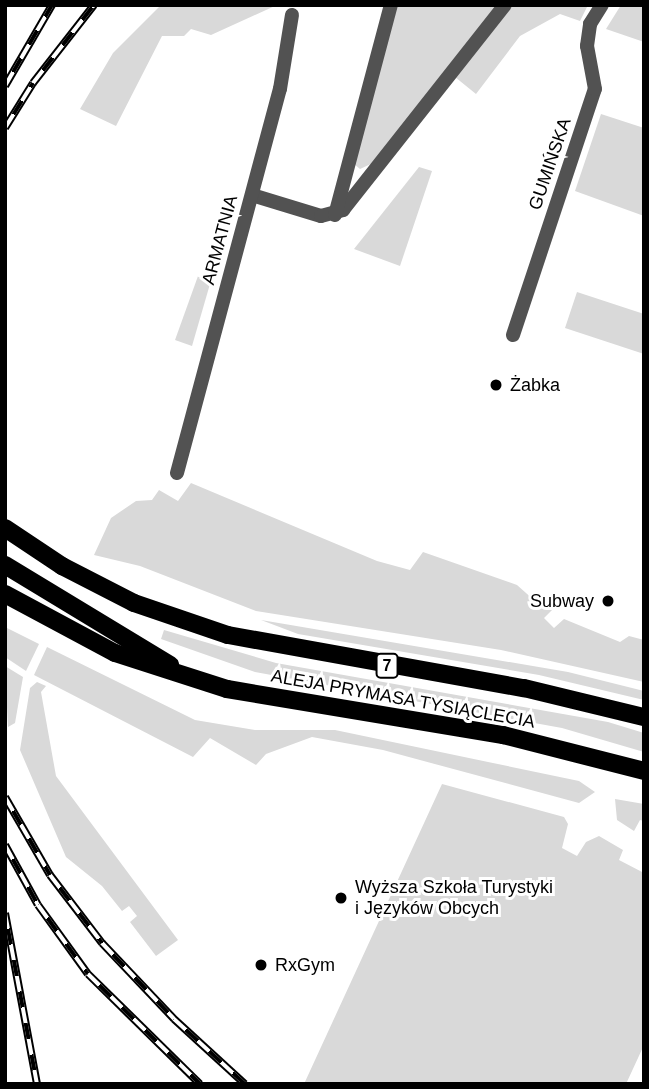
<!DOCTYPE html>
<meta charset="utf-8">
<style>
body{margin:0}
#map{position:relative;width:649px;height:1089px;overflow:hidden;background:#fff;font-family:Arial,sans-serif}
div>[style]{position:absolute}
.green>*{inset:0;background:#d9d9d9}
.street>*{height:14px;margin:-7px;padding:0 7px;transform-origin:7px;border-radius:7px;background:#525252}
.primary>*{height:18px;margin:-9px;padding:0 9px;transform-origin:9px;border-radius:9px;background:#000}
.rail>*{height:8px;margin-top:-4px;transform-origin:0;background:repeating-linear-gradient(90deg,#fff 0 16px,#000 0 32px);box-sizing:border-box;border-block:2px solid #000}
.dots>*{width:19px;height:19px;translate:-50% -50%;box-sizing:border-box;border:4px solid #fff;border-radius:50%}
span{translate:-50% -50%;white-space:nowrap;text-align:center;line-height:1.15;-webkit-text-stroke:6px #fff;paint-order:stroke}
.shield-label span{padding:2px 5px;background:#fff;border:2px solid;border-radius:5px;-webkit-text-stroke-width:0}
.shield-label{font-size:16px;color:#000;font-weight:700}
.street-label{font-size:18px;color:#000}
.poi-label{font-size:18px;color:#000}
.left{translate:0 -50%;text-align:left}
.right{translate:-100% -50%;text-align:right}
.frame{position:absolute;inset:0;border:7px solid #000;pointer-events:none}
</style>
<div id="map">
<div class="green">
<i style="clip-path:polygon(161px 5px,277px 5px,211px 35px,191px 29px,184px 36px,162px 36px,116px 126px,80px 109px,113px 53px)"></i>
<i style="clip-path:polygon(396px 5px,497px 5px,373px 163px,360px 169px,354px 164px)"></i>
<i style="clip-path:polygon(512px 5px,588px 5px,580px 21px,560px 14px,520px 36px,476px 94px,455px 77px)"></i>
<i style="clip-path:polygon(621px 5px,644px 5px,644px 42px,606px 29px)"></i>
<i style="clip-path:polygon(601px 114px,644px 128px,644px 216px,575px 191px)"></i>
<i style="clip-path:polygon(419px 167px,432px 171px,400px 266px,354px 249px)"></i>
<i style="clip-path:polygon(198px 276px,210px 284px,192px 346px,175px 340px)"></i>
<i style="clip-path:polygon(577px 292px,644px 314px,644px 354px,565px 328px)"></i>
<i style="clip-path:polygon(191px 483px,377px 561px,410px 570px,423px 552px,517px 585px,535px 601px,548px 597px,554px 608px,544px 618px,554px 628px,564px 619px,620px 642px,629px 636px,644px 640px,644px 682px,501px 650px,256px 611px,140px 566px,94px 555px,111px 518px,136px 501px,152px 500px,159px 490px,178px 501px)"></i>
<i style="clip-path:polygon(261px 620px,568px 672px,644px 691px,644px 700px,539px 675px,298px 634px)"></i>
<i style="clip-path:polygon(5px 627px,39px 644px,26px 671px,5px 657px)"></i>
<i style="clip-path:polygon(164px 630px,276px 663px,608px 722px,644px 733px,644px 752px,562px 728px,255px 672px,161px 639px)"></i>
<i style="clip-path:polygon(47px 647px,195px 720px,255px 730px,335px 730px,579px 781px,595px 792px,579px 803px,383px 750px,312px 737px,266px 754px,256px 765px,210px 738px,193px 757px,34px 675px)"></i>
<i style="clip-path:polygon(5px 666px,23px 677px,15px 723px,8px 727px)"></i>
<i style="clip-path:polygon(37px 682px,46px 686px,41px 692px,56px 776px,178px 940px,156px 956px,130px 922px,137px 916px,129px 906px,122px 911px,102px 886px,66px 857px,20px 750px,30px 688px)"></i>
<i style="clip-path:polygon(442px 784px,564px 817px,568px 824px,562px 848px,577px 856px,586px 842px,599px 836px,623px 850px,619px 860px,644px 873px,644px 1045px,626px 1084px,304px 1084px)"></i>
<i style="clip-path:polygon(615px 799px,644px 804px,644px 821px,640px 820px,634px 831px,617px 820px)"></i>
</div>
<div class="street">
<i style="left:252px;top:195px;width:72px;rotate:16.9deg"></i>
<i style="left:321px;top:216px;width:23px;rotate:-15deg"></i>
<i style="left:343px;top:210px;width:261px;rotate:-51.7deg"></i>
<i style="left:335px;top:215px;width:217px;rotate:-75.1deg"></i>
<i style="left:513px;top:335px;width:259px;rotate:-71.6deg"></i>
<i style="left:595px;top:89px;width:44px;rotate:-100.5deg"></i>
<i style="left:587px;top:46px;width:22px;rotate:-82deg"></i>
<i style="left:590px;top:24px;width:22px;rotate:-58deg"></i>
<i style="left:177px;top:473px;width:398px;rotate:-75deg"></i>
<i style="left:280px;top:89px;width:75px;rotate:-80.8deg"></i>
</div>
<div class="primary">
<i style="left:5px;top:528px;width:69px;rotate:33.7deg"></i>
<i style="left:62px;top:566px;width:81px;rotate:27.2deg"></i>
<i style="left:134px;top:603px;width:99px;rotate:18.8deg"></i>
<i style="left:228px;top:635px;width:301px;rotate:10.2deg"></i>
<i style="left:524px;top:688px;width:123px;rotate:13.6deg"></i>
<i style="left:5px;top:565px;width:193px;rotate:31.2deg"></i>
<i style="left:5px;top:594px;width:125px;rotate:28.2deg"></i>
<i style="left:115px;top:653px;width:118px;rotate:17.8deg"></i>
<i style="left:227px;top:689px;width:280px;rotate:9.5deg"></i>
<i style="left:503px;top:735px;width:146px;rotate:14.3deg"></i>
</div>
<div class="rail">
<i style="left:5px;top:86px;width:94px;rotate:-59.9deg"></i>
<i style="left:5px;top:128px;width:53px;rotate:-58.1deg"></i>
<i style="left:33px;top:83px;width:99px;rotate:-52deg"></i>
<i style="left:5px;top:797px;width:90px;rotate:60deg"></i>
<i style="left:50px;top:875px;width:86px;rotate:52.6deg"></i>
<i style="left:102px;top:943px;width:105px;rotate:46.5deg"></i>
<i style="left:174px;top:1019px;width:96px;rotate:42.5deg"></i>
<i style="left:5px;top:845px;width:68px;rotate:61.2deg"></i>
<i style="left:38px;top:905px;width:85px;rotate:54.1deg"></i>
<i style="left:88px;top:974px;width:157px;rotate:44.5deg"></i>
<i style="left:5px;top:913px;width:174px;rotate:79.4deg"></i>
</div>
<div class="dots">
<i style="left:496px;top:385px;background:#000"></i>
<i style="left:608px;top:601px;background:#000"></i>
<i style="left:341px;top:898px;background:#000"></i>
<i style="left:261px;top:965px;background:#000"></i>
</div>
<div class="shield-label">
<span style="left:387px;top:666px">7</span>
</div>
<div class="street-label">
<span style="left:550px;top:164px;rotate:-71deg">GUMIŃSKA</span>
<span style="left:220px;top:240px;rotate:-75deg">ARMATNIA</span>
<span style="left:403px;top:699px;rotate:10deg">ALEJA PRYMASA TYSIĄCLECIA</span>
</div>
<div class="poi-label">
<span class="left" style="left:510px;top:385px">Żabka</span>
<span class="right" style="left:594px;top:601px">Subway</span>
<span class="left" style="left:355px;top:898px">Wyższa Szkoła Turystyki<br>i Języków Obcych</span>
<span class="left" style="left:275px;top:965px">RxGym</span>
</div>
<div class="frame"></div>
</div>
